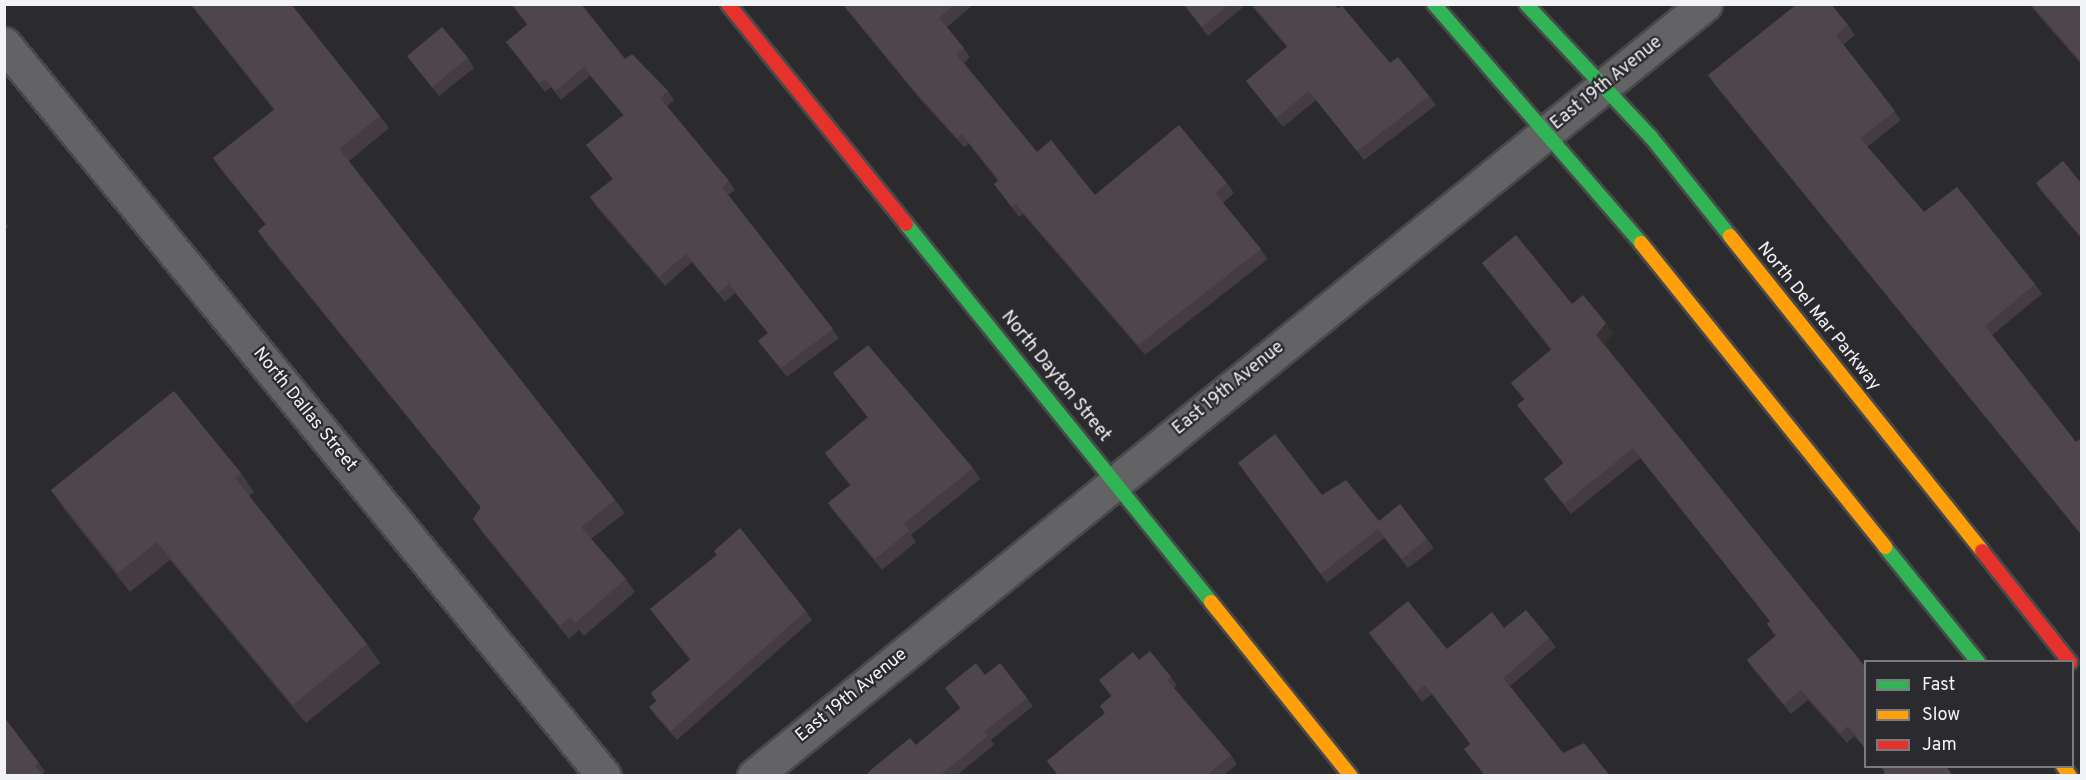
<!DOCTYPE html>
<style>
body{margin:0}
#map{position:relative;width:2086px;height:780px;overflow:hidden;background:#2b2b2e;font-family:Overpass,sans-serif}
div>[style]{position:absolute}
.roads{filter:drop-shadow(2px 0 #48494b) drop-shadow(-2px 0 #48494b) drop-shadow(0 2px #48494b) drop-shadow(0 -2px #48494b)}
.street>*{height:33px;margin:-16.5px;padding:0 16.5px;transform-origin:16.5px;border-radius:16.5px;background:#636365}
.fast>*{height:14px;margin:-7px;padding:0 7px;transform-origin:7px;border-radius:7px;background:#30b455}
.slow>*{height:14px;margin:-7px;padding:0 7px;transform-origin:7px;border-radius:7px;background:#ff9f0a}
.jam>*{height:14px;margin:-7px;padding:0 7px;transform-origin:7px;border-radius:7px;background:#e5322d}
.wall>*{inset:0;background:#443c40}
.shaded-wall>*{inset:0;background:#373134}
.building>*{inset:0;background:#4f464b}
span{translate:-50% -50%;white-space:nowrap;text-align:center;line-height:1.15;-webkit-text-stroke:4.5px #2a2a2f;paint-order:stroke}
.street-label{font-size:18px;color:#f2f3f6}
.frame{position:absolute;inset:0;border:6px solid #f2f3f6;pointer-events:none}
.legend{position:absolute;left:1864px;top:660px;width:210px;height:108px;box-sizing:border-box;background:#2a2a2f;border:2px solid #7a7a7f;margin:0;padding:8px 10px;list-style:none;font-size:18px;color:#f2f3f6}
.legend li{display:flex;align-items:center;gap:12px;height:30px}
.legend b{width:30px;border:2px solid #7a7a7f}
</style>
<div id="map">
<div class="roads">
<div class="street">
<i style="left:4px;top:44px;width:946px;rotate:50.66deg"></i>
<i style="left:754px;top:776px;width:1225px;rotate:-39.07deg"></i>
</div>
<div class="fast">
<i style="left:1434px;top:4px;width:316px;rotate:49.1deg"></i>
<i style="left:1526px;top:4px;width:183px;rotate:46.8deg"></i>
<i style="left:1651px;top:137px;width:127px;rotate:51.4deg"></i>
<i style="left:906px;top:224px;width:486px;rotate:51.1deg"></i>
<i style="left:1885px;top:547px;width:148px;rotate:51deg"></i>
</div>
<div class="slow">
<i style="left:1730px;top:236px;width:403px;rotate:51.3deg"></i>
<i style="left:1641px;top:243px;width:390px;rotate:51.2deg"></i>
<i style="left:1211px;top:602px;width:223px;rotate:51.2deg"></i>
<i style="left:2063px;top:766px;width:12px;rotate:55deg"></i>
</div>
<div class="jam">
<i style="left:728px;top:4px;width:283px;rotate:51deg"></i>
<i style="left:1982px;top:551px;width:142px;rotate:51.6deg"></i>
</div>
</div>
<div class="wall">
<i style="clip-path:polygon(190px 4px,291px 4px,380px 116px,389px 128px,349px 161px,615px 500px,625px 513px,591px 539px,626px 579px,635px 592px,584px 636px,579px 630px,569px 639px,482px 532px,473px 519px,481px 508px,267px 244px,258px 231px,266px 225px,222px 171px,213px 158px,274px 110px)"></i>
<i style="clip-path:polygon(511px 4px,581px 4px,625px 59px,668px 91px,674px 100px,667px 106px,729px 181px,735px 190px,728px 195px,839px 338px,787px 377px,758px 341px,768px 333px,735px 293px,725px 302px,692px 262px,665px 286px,596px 206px,590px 197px,613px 179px,586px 145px,623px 115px,590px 76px,561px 100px,551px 87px,545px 92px,506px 42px,527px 25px)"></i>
<i style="clip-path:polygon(842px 4px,974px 4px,947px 27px,970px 57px,964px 63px,1037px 152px,1095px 195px,1227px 183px,1234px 193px,1223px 203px,1268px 259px,1145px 355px,1023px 214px,1019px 217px,994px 184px,998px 181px,969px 144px,964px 147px,920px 99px)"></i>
<i style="clip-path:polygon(1183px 4px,1247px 4px,1208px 36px)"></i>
<i style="clip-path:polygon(1250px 4px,1334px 4px,1390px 63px,1429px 96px,1436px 105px,1364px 160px,1316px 100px,1283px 127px,1246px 81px,1287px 47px)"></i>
<i style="clip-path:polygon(2029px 4px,2082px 4px,2082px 65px)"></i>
<i style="clip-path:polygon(1848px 25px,1855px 35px,1843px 45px,1901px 120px,1867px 147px,1924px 212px,2035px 284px,2042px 294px,1992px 335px,2076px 442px,2082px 438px,2082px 536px,1715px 85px,1708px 75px)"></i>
<i style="clip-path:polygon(407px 56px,468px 58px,474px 68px,439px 96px)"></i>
<i style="clip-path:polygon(2036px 183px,2082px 184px,2082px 239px,2041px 191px)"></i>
<i style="clip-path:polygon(4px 221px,9px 227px,4px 230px)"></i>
<i style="clip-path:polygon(1482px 263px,1572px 304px,1613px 333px,1604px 344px,1866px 668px,1866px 750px,1854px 736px,1847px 743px,1808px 700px,1791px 714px,1754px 670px,1747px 660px,1775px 636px,1767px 624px,1770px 621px,1640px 458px,1571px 514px,1551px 489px,1544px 479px,1563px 463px,1517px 405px,1524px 400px,1511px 383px,1551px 350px)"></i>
<i style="clip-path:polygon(833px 373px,973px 468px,980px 479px,911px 535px,916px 542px,882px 570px,836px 514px,828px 503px,850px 485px,833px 464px,825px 453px,868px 418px)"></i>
<i style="clip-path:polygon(1245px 472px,1322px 495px,1379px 521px,1427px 539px,1434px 548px,1408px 568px,1384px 538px,1327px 583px)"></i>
<i style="clip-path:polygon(241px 473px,254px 492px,249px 496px,367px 644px,380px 663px,306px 723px,170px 560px,130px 592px,64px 509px,51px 490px)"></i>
<i style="clip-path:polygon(714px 551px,806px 611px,812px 620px,677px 740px,655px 715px,649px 707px,656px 701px,651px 693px,690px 660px,650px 609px,717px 555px)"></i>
<i style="clip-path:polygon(1504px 628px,1549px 638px,1556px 647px,1510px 686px,1563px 753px,1610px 776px,1485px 776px,1464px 749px,1470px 744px,1432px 694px,1422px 702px,1369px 633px,1447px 649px)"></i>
<i style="clip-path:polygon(1139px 660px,1171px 677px,1177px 686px,1174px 688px,1231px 755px,1237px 764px,1223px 776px,1058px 776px,1047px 761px,1105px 713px,1100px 706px,1111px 696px,1099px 680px)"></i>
<i style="clip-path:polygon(985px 675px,1027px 698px,1033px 706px,991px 740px,994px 745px,956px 776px,865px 775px,916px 745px,960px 708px,945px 688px)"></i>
<i style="clip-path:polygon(39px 763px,45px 772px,42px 774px,4px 776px)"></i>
</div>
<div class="shaded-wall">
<i style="clip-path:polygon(1606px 323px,1613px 333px,1603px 345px,1596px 335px)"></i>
</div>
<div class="building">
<i style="clip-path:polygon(191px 4px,291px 4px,380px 116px,339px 149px,615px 500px,581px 527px,626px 579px,575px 623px,570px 617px,560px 626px,473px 519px,481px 507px,258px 231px,266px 224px,213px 158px,275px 109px)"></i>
<i style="clip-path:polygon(512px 4px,581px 4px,625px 59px,632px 54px,668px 91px,660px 98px,729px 181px,722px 187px,833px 329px,781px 368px,758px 341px,768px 333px,729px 284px,718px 293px,686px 254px,659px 277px,590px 197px,613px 179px,586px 145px,624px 115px,584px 67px,555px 91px,545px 79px,539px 83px,506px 42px,528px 24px)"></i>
<i style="clip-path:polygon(843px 4px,955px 4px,939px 18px,964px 48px,956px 54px,1037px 152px,1051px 140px,1095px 195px,1179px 125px,1227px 183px,1215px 193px,1261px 249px,1138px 345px,1016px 204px,1012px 207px,994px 184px,999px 180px,962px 134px,957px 138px,913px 89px)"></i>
<i style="clip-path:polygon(1184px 4px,1229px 4px,1202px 27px)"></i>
<i style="clip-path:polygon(1252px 4px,1334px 4px,1338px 9px,1342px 6px,1390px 63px,1398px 57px,1429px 96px,1357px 151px,1309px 91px,1276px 118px,1246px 81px,1288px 46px)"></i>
<i style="clip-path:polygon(1797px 4px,1831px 4px,1848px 25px,1836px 35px,1895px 111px,1860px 138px,1924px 212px,1957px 187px,2035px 284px,1985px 326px,2076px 442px,2082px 438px,2082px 535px,1708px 75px)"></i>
<i style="clip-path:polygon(2031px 4px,2082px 4px,2082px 63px)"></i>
<i style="clip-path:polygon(442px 27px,468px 58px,432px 87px,407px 56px)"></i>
<i style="clip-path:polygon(2063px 161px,2082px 184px,2082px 238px,2036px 183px)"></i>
<i style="clip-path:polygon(1516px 235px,1572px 304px,1583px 295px,1606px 323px,1596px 335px,1866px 668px,1866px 749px,1848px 726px,1840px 733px,1801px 690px,1784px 704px,1747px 660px,1777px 635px,1767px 624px,1770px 621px,1633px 448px,1564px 504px,1544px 479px,1564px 463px,1517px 405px,1525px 399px,1511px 383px,1552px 349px,1482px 263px)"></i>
<i style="clip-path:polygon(868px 345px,973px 468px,903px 524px,909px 531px,875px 559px,828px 503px,851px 485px,825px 453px,868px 417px,833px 373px)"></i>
<i style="clip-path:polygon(174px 391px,241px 473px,235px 478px,367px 644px,293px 705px,157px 542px,118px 573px,51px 490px)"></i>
<i style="clip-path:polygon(1275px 434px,1322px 495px,1346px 480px,1379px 521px,1400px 504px,1427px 539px,1402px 559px,1378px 529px,1321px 574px,1238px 463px)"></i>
<i style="clip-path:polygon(740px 528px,806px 611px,671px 731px,649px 707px,657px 701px,651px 693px,691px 659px,650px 609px,717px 555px,714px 551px)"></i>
<i style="clip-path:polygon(1408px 601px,1447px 649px,1492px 612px,1504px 628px,1526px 610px,1549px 638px,1503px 678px,1563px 753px,1584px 743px,1610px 776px,1486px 776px,1464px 749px,1471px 744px,1425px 685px,1416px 692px,1369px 633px)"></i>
<i style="clip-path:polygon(1150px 651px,1171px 677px,1167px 680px,1231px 755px,1206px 776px,1059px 776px,1047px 761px,1105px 713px,1100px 706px,1112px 696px,1099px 680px,1133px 652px,1139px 660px)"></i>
<i style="clip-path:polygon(976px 663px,985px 675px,1000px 663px,1027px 698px,984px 732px,988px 736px,939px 776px,865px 776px,873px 768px,910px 738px,916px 745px,961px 708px,945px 688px)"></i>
<i style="clip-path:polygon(4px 717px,39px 763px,35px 766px,43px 776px,4px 776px)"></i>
<i style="clip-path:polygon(1880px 766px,1946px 766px,1953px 776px,1881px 776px,1885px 772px)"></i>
</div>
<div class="street-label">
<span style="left:1607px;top:84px;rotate:-39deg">East 19th Avenue</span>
<span style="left:1818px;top:317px;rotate:51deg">North Del Mar Parkway</span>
<span style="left:1055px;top:377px;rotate:51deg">North Dayton Street</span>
<span style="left:1229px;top:389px;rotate:-39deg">East 19th Avenue</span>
<span style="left:304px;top:410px;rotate:51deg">North Dallas Street</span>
<span style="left:852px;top:696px;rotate:-39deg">East 19th Avenue</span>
</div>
<div class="frame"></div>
<ul class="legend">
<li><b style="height:8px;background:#30b455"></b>Fast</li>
<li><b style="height:8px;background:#ff9f0a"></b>Slow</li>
<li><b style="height:8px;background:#e5322d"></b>Jam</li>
</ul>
</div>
